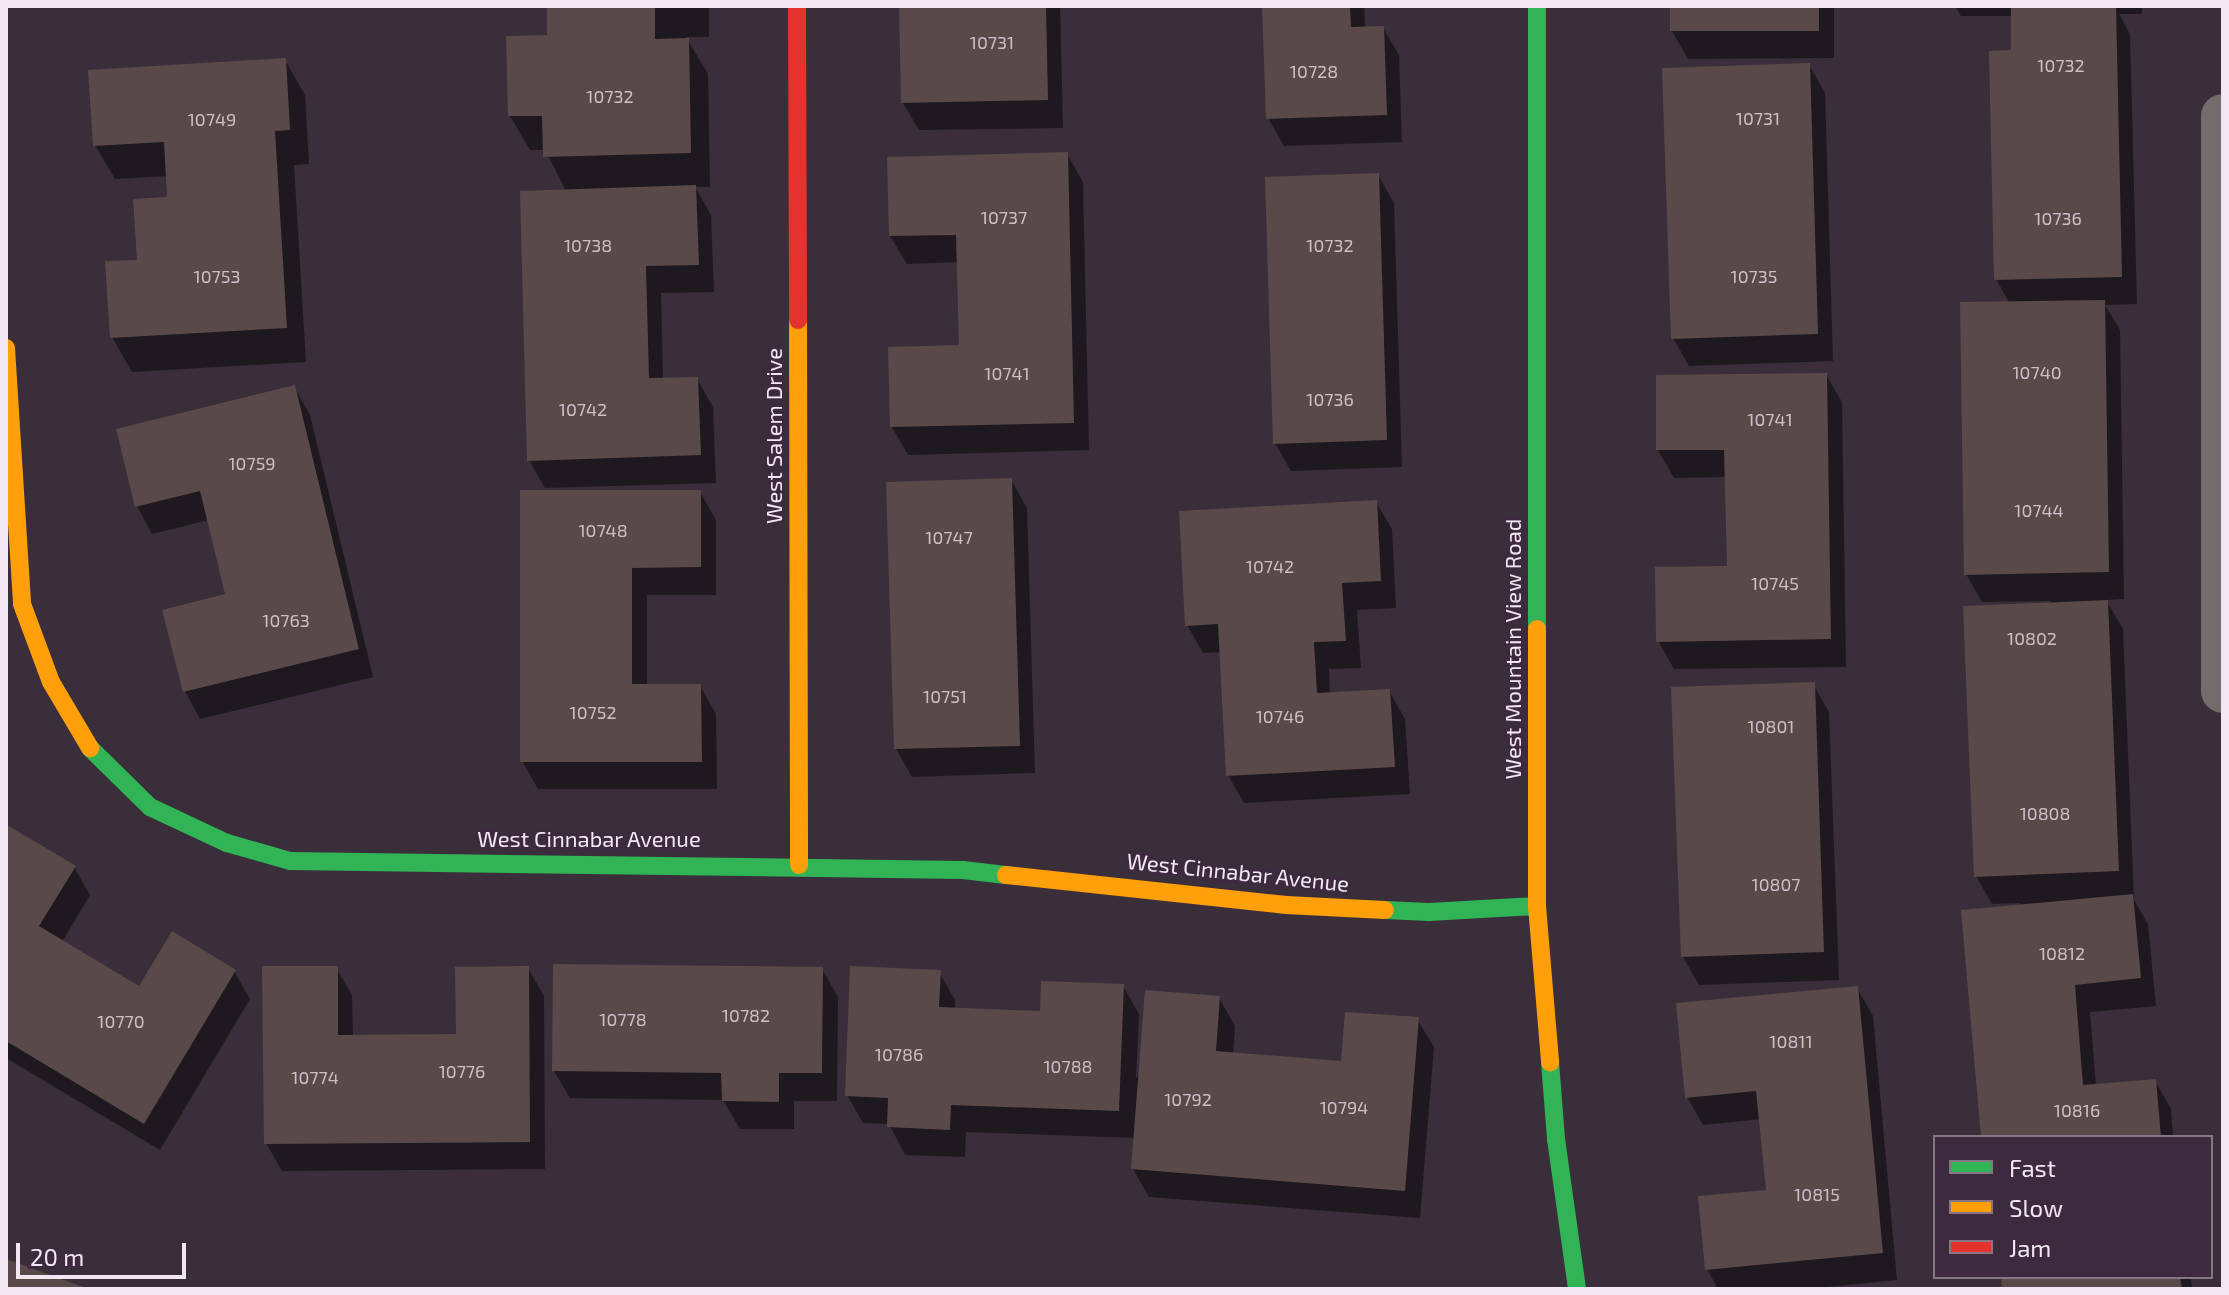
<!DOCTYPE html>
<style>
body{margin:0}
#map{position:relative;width:2229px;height:1295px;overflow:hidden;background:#392e3a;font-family:"Exo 2",sans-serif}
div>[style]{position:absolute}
.shadow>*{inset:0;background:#0007}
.building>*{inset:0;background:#594a49}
.street>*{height:44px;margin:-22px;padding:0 22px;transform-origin:22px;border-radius:22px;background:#726c6c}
.fast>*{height:18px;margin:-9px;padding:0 9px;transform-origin:9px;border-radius:9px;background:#30b455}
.slow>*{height:18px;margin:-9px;padding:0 9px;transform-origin:9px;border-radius:9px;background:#ff9f0a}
.jam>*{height:18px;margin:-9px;padding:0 9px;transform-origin:9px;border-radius:9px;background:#e5322d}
span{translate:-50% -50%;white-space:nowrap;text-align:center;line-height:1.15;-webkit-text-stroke:6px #3d2a3e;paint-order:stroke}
.number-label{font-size:18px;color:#ccc0c8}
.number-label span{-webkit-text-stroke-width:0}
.street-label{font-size:22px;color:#f3e7f3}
.frame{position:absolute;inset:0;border:8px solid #f3e7f3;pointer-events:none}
.legend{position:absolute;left:1933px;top:1135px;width:280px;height:144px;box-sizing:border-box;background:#3d2a3e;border:2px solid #867686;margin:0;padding:10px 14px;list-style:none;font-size:24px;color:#f3e7f3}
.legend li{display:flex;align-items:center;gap:16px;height:40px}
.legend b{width:40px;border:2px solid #867686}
.scale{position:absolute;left:16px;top:1243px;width:170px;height:36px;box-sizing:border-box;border:4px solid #f3e7f3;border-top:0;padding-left:10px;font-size:24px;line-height:28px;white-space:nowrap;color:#f3e7f3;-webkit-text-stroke:6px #3d2a3e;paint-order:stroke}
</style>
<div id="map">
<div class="shadow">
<i style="clip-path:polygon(549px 6px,709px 6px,709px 37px,686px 37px,708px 74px,710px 187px,695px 187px,711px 215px,714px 292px,661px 293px,663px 380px,697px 379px,713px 407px,716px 483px,545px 488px,529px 460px,566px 191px,545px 150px,530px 150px,510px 116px,550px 37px)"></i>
<i style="clip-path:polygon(901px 6px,1060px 6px,1063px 128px,919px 130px,903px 103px)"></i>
<i style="clip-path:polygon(1264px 6px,1364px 6px,1365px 28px,1383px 28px,1399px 55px,1402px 142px,1284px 146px,1268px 118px)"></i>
<i style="clip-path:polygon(1672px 6px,1834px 6px,1834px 58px,1688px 59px,1672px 31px)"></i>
<i style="clip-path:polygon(1955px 6px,2142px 6px,2142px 14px,2119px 14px,2130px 34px,2137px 304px,2105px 305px,2120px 330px,2124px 599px,2106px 600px,2123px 629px,2134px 900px,2148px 924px,2156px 1006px,2090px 1012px,2096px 1086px,2155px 1081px,2171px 1109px,2173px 1137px,1983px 1137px,2020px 906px,2020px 903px,1992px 904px,1976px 876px,2050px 604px,2050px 601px,1982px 602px,1966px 574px,2010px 304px,1996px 279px,2013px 52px,2013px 16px,1961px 16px)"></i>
<i style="clip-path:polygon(285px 60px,305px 95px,309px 164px,294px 165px,306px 362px,132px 372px,112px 337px,140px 262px,169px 199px,168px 176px,115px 179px,95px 145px)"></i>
<i style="clip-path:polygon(1809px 65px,1825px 93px,1833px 361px,1689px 366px,1673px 338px)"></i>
<i style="clip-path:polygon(1067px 154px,1083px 182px,1089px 450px,908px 455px,892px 427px,961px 347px,959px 262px,907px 264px,890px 236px)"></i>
<i style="clip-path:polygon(1378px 175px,1394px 203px,1402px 467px,1291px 471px,1275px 443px)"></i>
<i style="clip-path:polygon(1826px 375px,1842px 402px,1846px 667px,1674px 669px,1658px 641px,1729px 568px,1727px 477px,1674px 478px,1658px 450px)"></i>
<i style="clip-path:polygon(294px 387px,310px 415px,373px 677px,200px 719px,185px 691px,228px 596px,209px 520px,152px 534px,137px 506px)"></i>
<i style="clip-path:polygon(1011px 480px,1027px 508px,1035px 773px,912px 777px,896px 749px)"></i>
<i style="clip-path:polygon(522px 492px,700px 492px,716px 520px,716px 595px,647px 595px,647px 686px,700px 686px,716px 714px,717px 789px,538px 789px,522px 761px)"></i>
<i style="clip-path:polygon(1376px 502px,1392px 529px,1396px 608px,1357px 610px,1361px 668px,1329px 669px,1330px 694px,1389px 691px,1405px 719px,1410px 794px,1244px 803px,1228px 775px,1222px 652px,1203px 653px,1187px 625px)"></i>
<i style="clip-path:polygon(1813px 684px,1829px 712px,1839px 980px,1699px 985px,1683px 957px)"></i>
<i style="clip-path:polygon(8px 827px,74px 867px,90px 895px,62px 942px,140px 989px,234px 971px,250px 999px,160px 1150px,6px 1058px)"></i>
<i style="clip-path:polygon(336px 968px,352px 995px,353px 1037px,458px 1036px,528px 968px,544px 996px,545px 1169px,282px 1171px,266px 1143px)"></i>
<i style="clip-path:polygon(822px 969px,838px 997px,837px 1101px,794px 1101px,794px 1129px,740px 1129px,723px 1100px,570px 1098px,554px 1071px)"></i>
<i style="clip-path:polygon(939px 972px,955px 1000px,955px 1010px,1042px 1013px,1123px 986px,1139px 1014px,1136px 1078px,1219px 998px,1235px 1026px,1233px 1054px,1343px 1063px,1417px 1019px,1434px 1047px,1420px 1218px,1149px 1197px,1133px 1169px,1135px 1138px,966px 1132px,965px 1157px,905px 1155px,889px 1124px,863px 1123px,847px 1095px)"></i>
<i style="clip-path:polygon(1857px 988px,1873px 1016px,1897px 1280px,1807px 1289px,1718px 1289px,1707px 1269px,1768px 1192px,1761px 1119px,1703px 1125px,1687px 1097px)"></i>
<i style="clip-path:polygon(2003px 1277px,2191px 1277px,2192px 1289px,2004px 1289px)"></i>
</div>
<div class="building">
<i style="clip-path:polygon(547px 6px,655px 6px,655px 39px,689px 38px,691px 153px,543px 157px,542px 116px,508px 116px,506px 36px,547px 35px)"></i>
<i style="clip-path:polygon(899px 6px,1046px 6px,1048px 100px,901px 103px)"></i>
<i style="clip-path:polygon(1262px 6px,1350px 6px,1351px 27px,1384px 26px,1387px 115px,1266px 119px)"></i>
<i style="clip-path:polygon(1670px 6px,1819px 6px,1819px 31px,1670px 31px)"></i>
<i style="clip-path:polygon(2116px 6px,2122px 277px,1994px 280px,1989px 51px,2011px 50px,2011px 8px)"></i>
<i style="clip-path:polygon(286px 58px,290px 130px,275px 131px,287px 328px,110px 338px,105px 261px,137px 260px,133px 199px,167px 197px,164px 142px,93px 146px,88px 70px)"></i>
<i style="clip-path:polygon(1810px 63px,1818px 334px,1671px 339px,1662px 68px)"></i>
<i style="clip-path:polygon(1068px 152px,1074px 423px,890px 427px,888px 347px,959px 345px,956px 235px,889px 236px,887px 157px)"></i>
<i style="clip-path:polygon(1379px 173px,1387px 440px,1273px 444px,1265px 177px)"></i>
<i style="clip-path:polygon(696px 185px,699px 265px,646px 266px,649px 378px,698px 377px,701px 455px,527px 461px,520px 191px)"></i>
<i style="clip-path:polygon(2105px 300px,2109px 572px,1964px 575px,1960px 302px)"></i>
<i style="clip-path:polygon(1827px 373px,1831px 639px,1656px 642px,1655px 567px,1727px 566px,1724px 450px,1656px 450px,1656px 375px)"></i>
<i style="clip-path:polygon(295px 385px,359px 649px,183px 692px,162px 610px,225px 594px,200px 491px,135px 507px,116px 429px)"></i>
<i style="clip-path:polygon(1012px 478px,1020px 746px,894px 749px,886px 482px)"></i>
<i style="clip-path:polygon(520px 490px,701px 490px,701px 567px,632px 568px,632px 684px,701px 684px,702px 762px,520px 762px)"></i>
<i style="clip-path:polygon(1377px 500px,1381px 581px,1342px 583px,1346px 641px,1314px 642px,1317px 693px,1390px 689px,1395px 767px,1226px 776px,1218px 624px,1185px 626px,1179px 511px)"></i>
<i style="clip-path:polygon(2108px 600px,2119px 871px,1974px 877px,1963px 606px)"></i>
<i style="clip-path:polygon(1815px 682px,1824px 952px,1681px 957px,1671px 687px)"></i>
<i style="clip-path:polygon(7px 825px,76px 866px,39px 926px,139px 986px,172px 931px,236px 970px,144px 1124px,6px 1041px)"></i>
<i style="clip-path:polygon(2133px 894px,2141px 978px,2075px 985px,2083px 1085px,2156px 1079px,2161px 1137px,1981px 1137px,1961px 910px)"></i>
<i style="clip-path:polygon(553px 964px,823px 967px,822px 1073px,779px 1073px,779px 1102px,722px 1101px,721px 1073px,552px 1071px)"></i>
<i style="clip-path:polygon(262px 966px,338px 966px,338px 1035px,456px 1034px,455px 967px,529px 966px,530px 1142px,264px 1144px)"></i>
<i style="clip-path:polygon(850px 966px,941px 970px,939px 1007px,1040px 1011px,1041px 981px,1124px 984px,1119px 1111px,951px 1105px,950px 1130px,887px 1127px,888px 1098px,845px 1096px)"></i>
<i style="clip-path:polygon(1858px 986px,1883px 1253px,1705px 1270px,1698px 1196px,1766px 1190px,1756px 1091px,1685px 1098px,1676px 1003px)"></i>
<i style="clip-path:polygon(1145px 990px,1220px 996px,1216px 1051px,1341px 1061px,1345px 1012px,1419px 1017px,1405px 1191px,1131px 1169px)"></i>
<i style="clip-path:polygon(6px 1259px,89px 1289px,6px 1289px)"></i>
<i style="clip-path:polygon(2001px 1277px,2180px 1277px,2182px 1289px,2002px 1289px)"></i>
</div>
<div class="street">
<i style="left:2223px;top:116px;width:575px;rotate:90deg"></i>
</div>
<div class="fast">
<i style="left:1537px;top:6px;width:623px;rotate:90deg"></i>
<i style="left:90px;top:748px;width:84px;rotate:44.5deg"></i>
<i style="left:150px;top:807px;width:85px;rotate:25.1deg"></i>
<i style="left:227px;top:843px;width:66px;rotate:15.9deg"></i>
<i style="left:290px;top:861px;width:673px;rotate:0.77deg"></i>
<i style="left:963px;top:870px;width:43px;rotate:6.6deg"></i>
<i style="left:1385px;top:910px;width:44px;rotate:2.6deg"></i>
<i style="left:1429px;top:912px;width:108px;rotate:-3.2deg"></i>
<i style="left:1550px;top:1062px;width:77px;rotate:85.5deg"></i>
<i style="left:1556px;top:1139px;width:151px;rotate:82deg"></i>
</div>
<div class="slow">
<i style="left:798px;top:320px;width:545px;rotate:89.89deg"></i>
<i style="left:6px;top:348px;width:256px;rotate:86.4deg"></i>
<i style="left:22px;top:604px;width:83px;rotate:69.6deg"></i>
<i style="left:51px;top:682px;width:77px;rotate:59.4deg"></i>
<i style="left:1537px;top:629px;width:277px;rotate:90deg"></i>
<i style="left:1537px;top:906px;width:157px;rotate:85.2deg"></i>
<i style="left:1006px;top:875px;width:282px;rotate:6.1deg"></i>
<i style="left:1286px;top:905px;width:99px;rotate:2.9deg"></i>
</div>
<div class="jam">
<i style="left:797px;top:6px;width:314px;rotate:89.8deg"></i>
</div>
<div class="number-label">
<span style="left:992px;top:42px">10731</span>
<span style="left:2061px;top:65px">10732</span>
<span style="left:1314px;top:71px">10728</span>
<span style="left:610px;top:96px">10732</span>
<span style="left:1758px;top:118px">10731</span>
<span style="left:212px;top:119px">10749</span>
<span style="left:1004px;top:217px">10737</span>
<span style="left:2058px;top:218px">10736</span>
<span style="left:588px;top:245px">10738</span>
<span style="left:1330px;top:245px">10732</span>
<span style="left:217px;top:276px">10753</span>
<span style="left:1754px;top:276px">10735</span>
<span style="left:2037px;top:372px">10740</span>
<span style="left:1007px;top:373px">10741</span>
<span style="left:1330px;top:399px">10736</span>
<span style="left:583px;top:409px">10742</span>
<span style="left:1770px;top:419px">10741</span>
<span style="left:252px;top:463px">10759</span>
<span style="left:2039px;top:510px">10744</span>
<span style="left:603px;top:530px">10748</span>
<span style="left:949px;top:537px">10747</span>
<span style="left:1270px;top:566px">10742</span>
<span style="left:1775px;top:583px">10745</span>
<span style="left:286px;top:620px">10763</span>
<span style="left:2032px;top:638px">10802</span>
<span style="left:945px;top:696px">10751</span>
<span style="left:593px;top:712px">10752</span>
<span style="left:1280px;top:716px">10746</span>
<span style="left:1771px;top:726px">10801</span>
<span style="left:2045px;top:813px">10808</span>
<span style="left:1776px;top:884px">10807</span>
<span style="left:2062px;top:953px">10812</span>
<span style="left:746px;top:1015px">10782</span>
<span style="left:623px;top:1019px">10778</span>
<span style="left:121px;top:1021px">10770</span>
<span style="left:1791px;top:1041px">10811</span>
<span style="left:899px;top:1054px">10786</span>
<span style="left:1068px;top:1066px">10788</span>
<span style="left:462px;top:1071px">10776</span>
<span style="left:315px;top:1077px">10774</span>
<span style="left:1188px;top:1099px">10792</span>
<span style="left:1344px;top:1107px">10794</span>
<span style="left:2077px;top:1110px">10816</span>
<span style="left:1817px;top:1194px">10815</span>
</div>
<div class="street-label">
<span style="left:774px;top:436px;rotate:-90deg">West Salem Drive</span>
<span style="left:1513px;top:649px;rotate:-90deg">West Mountain View Road</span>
<span style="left:589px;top:839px">West Cinnabar Avenue</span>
<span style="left:1238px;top:872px;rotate:6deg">West Cinnabar Avenue</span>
</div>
<div class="frame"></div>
<ul class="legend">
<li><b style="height:10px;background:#30b455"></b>Fast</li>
<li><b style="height:10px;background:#ff9f0a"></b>Slow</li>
<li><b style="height:10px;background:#e5322d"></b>Jam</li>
</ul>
<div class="scale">20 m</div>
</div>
